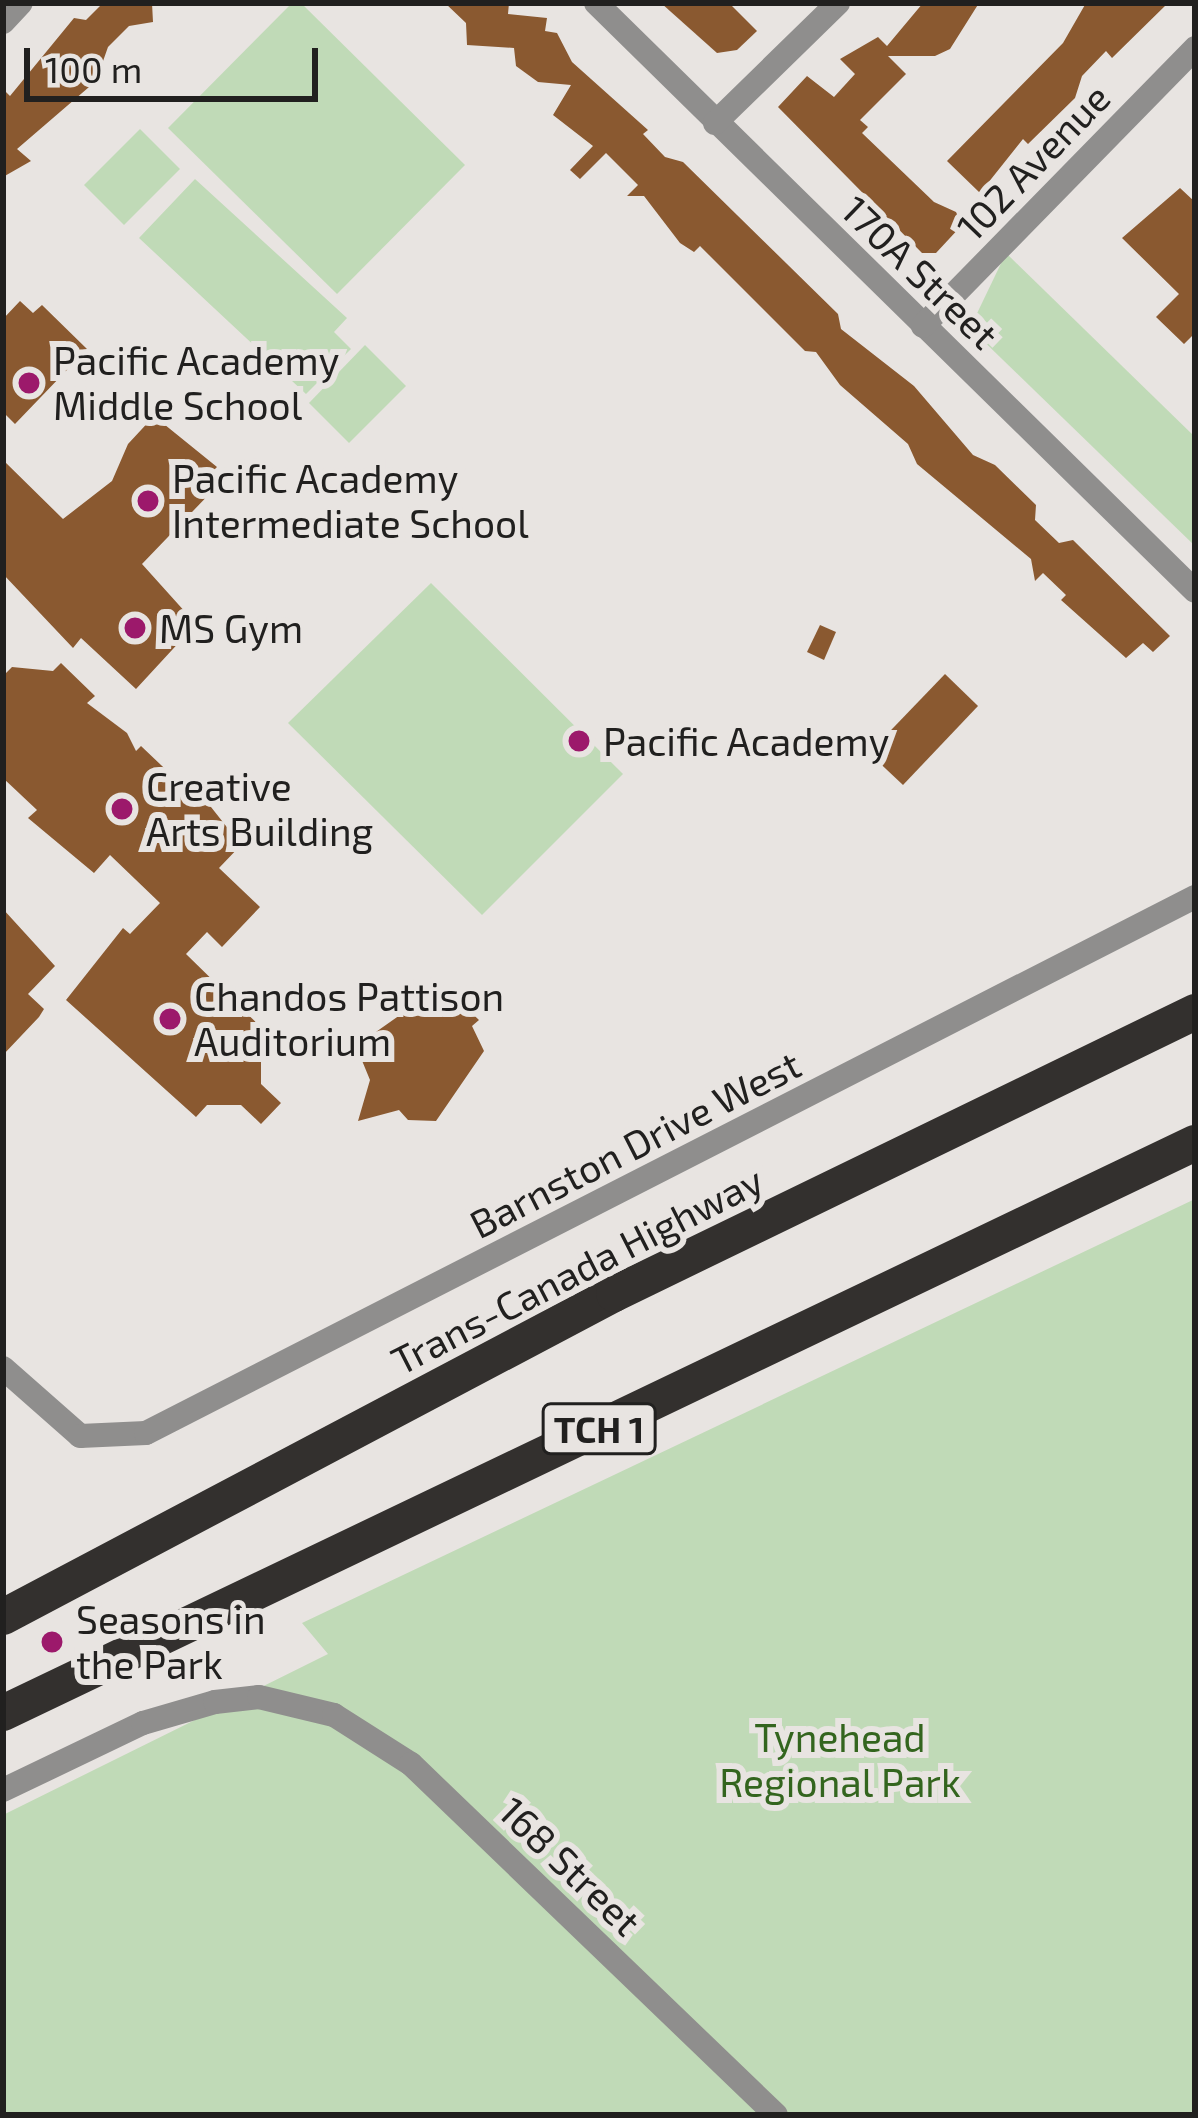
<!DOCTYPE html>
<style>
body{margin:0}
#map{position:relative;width:1198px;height:2118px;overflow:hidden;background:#e8e4e1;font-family:"Exo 2",sans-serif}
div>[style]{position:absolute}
.green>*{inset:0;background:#c0dab7}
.building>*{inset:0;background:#8a5930}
.minor>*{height:24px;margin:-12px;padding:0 12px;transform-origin:12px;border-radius:12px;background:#8f8e8d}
.highway>*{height:36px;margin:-18px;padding:0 18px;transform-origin:18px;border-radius:18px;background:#33302e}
.dots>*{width:33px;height:33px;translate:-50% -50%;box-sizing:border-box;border:6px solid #e8e4e1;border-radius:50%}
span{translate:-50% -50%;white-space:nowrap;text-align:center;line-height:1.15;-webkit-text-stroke:12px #e8e4e1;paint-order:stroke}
.shield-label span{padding:3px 9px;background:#e8e4e1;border:3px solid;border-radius:9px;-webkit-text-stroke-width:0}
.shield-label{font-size:36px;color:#21201f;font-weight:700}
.street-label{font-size:39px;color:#21201f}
.poi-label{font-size:39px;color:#21201f}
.left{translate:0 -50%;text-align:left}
.park-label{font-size:39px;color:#33651e}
.frame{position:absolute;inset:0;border:6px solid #21201f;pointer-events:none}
.scale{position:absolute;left:24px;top:48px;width:294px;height:54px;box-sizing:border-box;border:6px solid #21201f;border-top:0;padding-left:15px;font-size:36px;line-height:42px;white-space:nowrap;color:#21201f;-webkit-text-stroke:9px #e8e4e1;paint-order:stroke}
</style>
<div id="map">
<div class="green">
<i style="clip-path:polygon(292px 3px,301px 3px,465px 165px,337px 294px,168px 128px)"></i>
<i style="clip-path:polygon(140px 129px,180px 169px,124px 225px,84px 185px)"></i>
<i style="clip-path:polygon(195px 179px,347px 318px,334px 332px,351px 349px,306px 394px,139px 238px)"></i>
<i style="clip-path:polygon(1006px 253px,1195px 437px,1195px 546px,970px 328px)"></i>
<i style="clip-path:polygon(365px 345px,406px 386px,349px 443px,309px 403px)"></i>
<i style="clip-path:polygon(431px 583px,623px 774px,482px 915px,288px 723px)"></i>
<i style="clip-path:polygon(1195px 1199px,1195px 2115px,3px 2115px,3px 1815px,328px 1654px,302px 1623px)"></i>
</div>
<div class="building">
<i style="clip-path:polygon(103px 3px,152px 3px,153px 22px,129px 26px,108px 47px,96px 81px,17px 149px,31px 161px,3px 177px,3px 89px,10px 96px,74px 18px,86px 20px)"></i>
<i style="clip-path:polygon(445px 3px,509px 3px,508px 14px,547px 18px,545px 31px,557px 33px,572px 62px,648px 130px,643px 134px,665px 157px,683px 162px,838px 314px,841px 329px,914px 386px,973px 455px,995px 465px,1036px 505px,1035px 520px,1059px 543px,1073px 540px,1170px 636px,1153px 652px,1143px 643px,1126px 658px,1061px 600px,1066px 595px,1043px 573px,1035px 581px,1031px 559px,917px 464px,908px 444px,840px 385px,816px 352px,805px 351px,700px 246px,694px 252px,680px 243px,644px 196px,627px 196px,638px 185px,606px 153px,580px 179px,570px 170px,593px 146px,553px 115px,571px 85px,538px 82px,516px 66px,514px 48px,467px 45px,466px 23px)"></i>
<i style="clip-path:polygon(661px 3px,729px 3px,757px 31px,737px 50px,717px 53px)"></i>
<i style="clip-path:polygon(923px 3px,979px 3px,950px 49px,935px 56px,888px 56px,906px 74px,860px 120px,868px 127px,862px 133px,934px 202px,956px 212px,962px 225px,936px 253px,922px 253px,778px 107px,807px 76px,834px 97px,855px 74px,840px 59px,878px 37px,887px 46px)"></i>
<i style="clip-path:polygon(1086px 3px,1168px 3px,1112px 58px,1106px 51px,1082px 76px,1075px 98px,1028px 144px,1023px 139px,980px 193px,947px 161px,1063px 43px)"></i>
<i style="clip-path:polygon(1180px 188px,1195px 202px,1195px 333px,1184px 344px,1156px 317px,1179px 294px,1122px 238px)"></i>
<i style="clip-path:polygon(20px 301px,33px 313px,42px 305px,87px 349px,15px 424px,3px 412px,3px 319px)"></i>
<i style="clip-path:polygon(154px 416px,217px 467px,209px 475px,218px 485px,142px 564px,196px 624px,136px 689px,81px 638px,73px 648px,3px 574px,3px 460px,63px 519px,112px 481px,128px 444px)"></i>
<i style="clip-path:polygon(820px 625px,836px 632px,824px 660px,807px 652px)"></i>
<i style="clip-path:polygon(61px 663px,95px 696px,87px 703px,127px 733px,136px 751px,141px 746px,181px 784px,196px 788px,241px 845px,219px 868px,260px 907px,222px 947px,207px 932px,186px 954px,272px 1038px,261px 1050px,261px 1084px,281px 1103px,261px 1124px,241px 1105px,207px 1105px,196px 1117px,66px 1000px,123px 928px,130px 934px,160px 903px,110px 855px,94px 873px,28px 818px,37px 810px,3px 778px,3px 676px,12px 667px,53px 671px)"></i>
<i style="clip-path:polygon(945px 674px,978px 706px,903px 785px,869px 753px)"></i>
<i style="clip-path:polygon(3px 909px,55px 966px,28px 994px,44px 1009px,39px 1017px,3px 1055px)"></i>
<i style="clip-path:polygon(427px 996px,450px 1007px,457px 999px,479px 1020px,472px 1026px,484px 1051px,436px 1121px,408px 1120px,399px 1110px,358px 1121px,370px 1080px,356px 1046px)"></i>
</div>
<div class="minor">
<i style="left:596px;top:3px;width:839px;rotate:44.47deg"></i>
<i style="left:3px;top:22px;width:26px;rotate:-47deg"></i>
<i style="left:715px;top:123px;width:172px;rotate:-44.3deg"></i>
<i style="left:923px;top:326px;width:389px;rotate:-45.6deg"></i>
<i style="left:3px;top:1368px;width:103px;rotate:41.4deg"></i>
<i style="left:80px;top:1436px;width:66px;rotate:-2.6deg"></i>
<i style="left:146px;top:1433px;width:1178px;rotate:-27.07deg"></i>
<i style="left:3px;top:1790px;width:155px;rotate:-25.6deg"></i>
<i style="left:143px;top:1723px;width:75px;rotate:-16.3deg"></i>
<i style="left:215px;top:1702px;width:44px;rotate:-6.5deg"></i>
<i style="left:259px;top:1697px;width:77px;rotate:13.5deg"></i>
<i style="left:334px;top:1715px;width:91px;rotate:32.5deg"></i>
<i style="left:411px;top:1764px;width:506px;rotate:43.88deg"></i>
</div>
<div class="highway">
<i style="left:3px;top:1617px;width:691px;rotate:-27.86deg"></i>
<i style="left:614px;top:1294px;width:646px;rotate:-25.89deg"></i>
<i style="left:3px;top:1713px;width:1321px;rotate:-25.56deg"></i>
</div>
<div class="dots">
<i style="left:29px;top:383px;background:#9c196b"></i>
<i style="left:148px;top:501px;background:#9c196b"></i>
<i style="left:135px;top:628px;background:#9c196b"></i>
<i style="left:579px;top:741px;background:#9c196b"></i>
<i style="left:122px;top:809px;background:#9c196b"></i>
<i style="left:170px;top:1019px;background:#9c196b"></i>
<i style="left:52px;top:1642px;background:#9c196b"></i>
</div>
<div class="shield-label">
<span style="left:599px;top:1429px">TCH 1</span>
</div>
<div class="street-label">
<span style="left:1033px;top:162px;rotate:-46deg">102 Avenue</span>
<span style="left:920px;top:272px;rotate:44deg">170A Street</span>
<span style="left:635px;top:1144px;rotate:-27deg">Barnston Drive West</span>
<span style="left:577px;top:1270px;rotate:-27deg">Trans-Canada Highway</span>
<span style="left:570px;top:1866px;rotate:44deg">168 Street</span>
</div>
<div class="poi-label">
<span class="left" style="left:53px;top:383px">Pacific Academy<br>Middle School</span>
<span class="left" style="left:172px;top:501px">Pacific Academy<br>Intermediate School</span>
<span class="left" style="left:159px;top:628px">MS Gym</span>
<span class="left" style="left:603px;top:741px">Pacific Academy</span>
<span class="left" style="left:146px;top:809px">Creative<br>Arts Building</span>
<span class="left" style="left:194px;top:1019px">Chandos Pattison<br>Auditorium</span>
<span class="left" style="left:76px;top:1642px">Seasons in<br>the Park</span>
</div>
<div class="park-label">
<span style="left:840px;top:1760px">Tynehead<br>Regional Park</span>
</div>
<div class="frame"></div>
<div class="scale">100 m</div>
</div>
